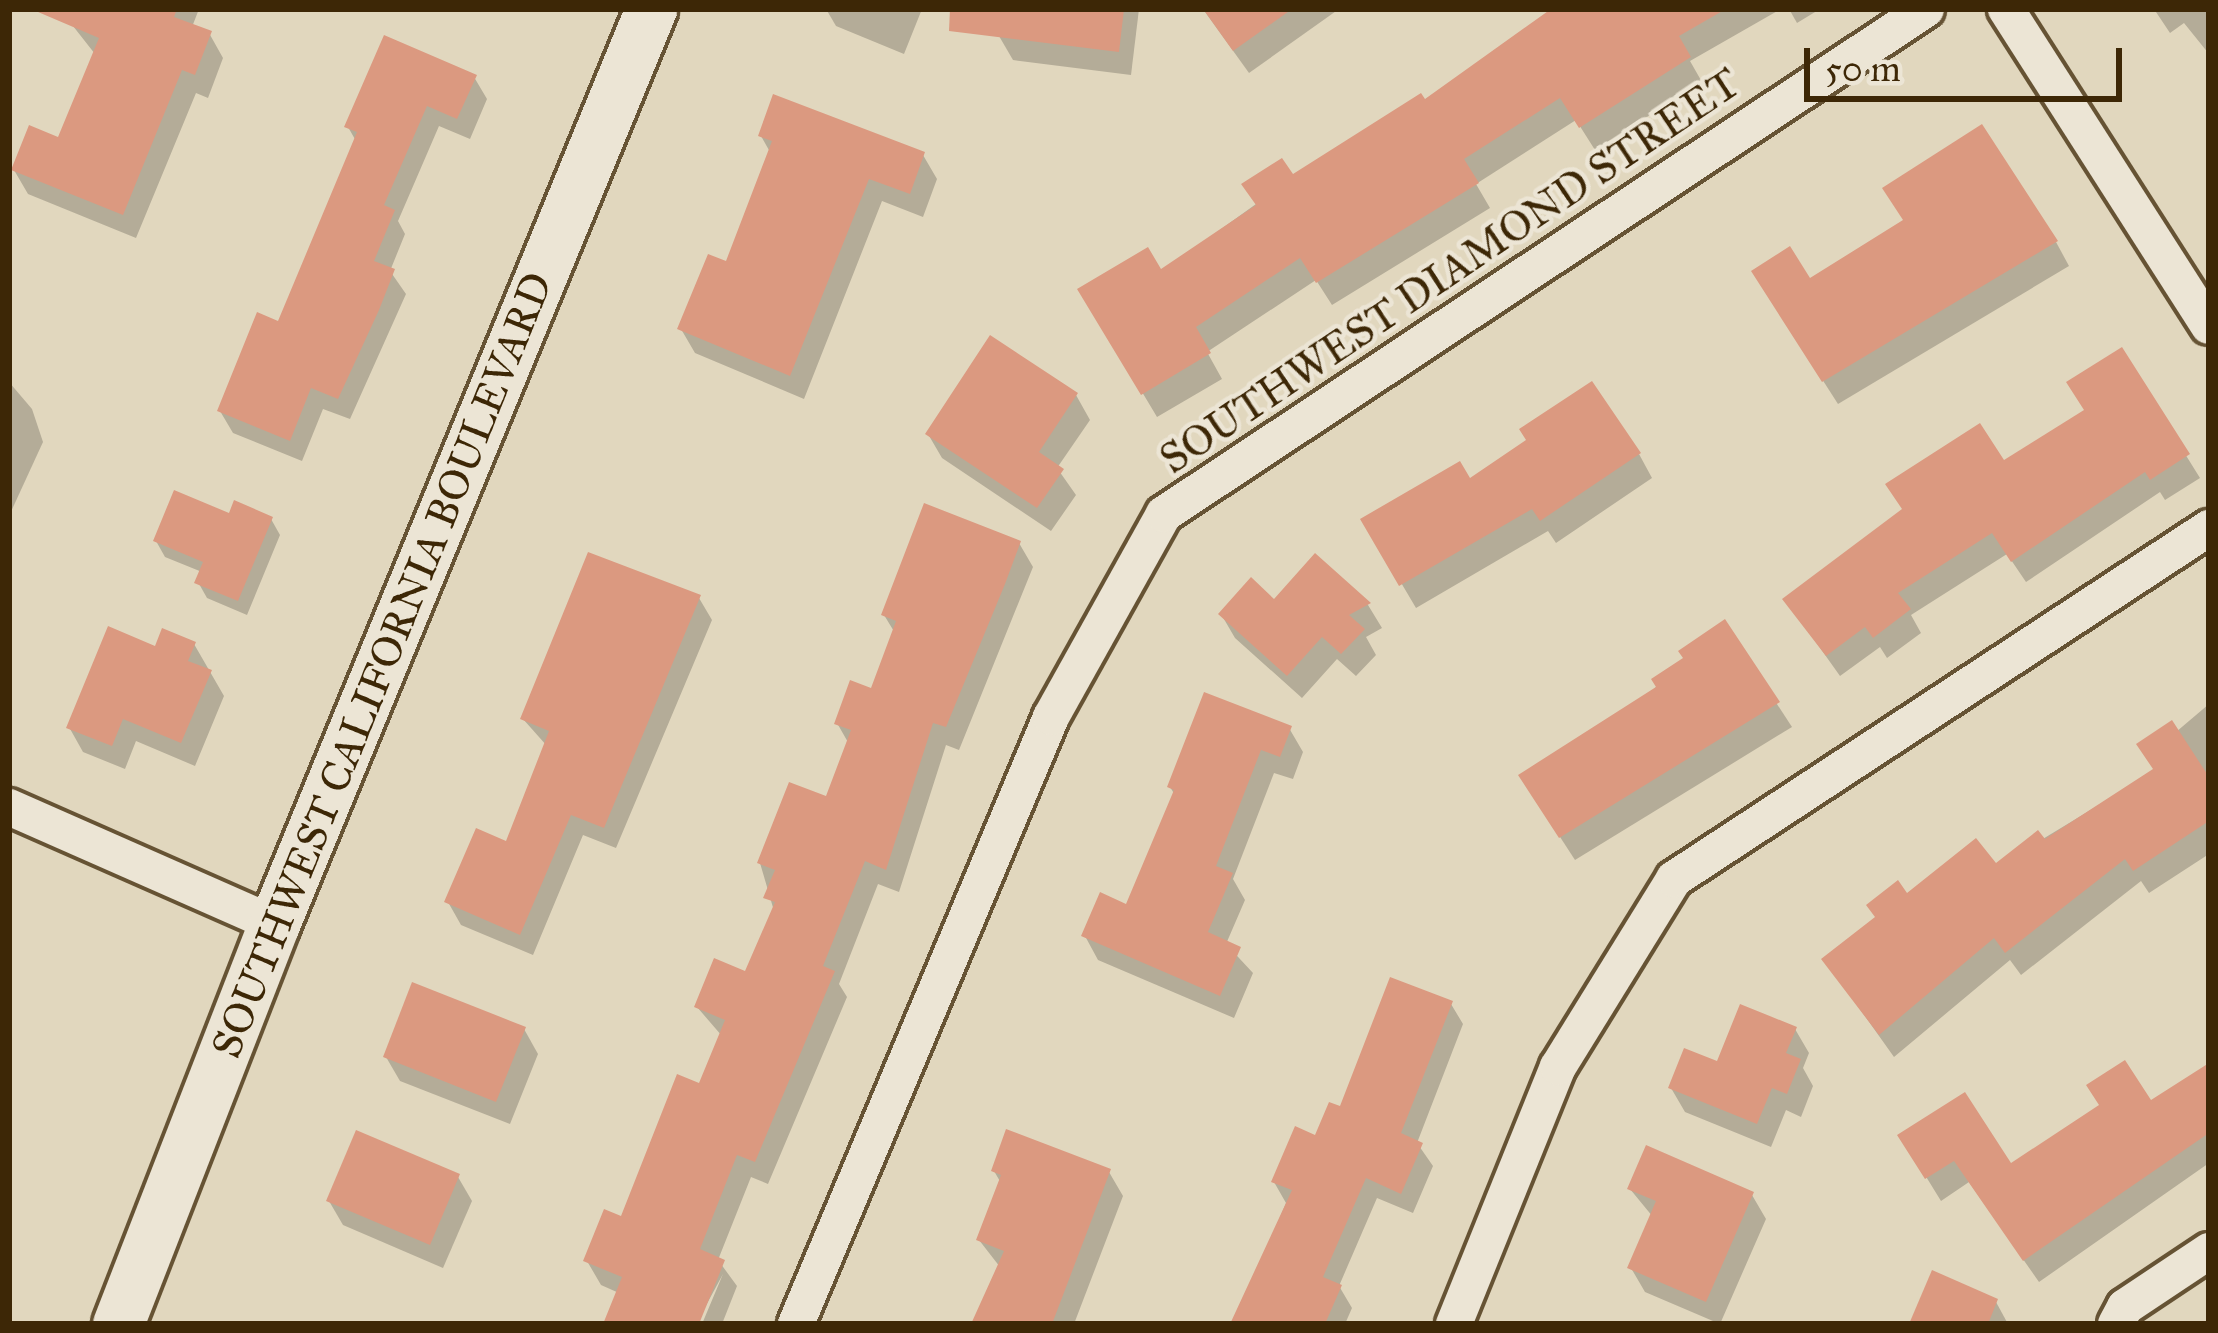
<!DOCTYPE html>
<style>
body{margin:0}
#map{position:relative;width:2218px;height:1333px;overflow:hidden;background:#e1d7be;font-family:"IM FELL Great Primer",serif}
div>[style]{position:absolute}
.shadow>*{inset:0;background:#0003}
.building>*{inset:0;background:#db9980}
.roads{filter:drop-shadow(3px 0 #665334) drop-shadow(-3px 0 #665334) drop-shadow(0 3px #665334) drop-shadow(0 -3px #665334)}
.street>*{height:36px;margin:-18px;padding:0 18px;transform-origin:18px;border-radius:18px;background:#ece5d5}
.secondary>*{height:51px;margin:-25.5px;padding:0 25.5px;transform-origin:25.5px;border-radius:25.5px;background:#ece5d5}
span{translate:-50% -50%;white-space:nowrap;text-align:center;line-height:1.15;-webkit-text-stroke:9px #ece5d5;paint-order:stroke}
.street-label{font-size:42px;color:#3d2706}
.frame{position:absolute;inset:0;border:12px solid #3d2706;pointer-events:none}
.scale{position:absolute;left:1804px;top:48px;width:318px;height:54px;box-sizing:border-box;border:6px solid #3d2706;border-top:0;padding-left:15px;font-size:36px;line-height:42px;white-space:nowrap;color:#3d2706;-webkit-text-stroke:9px #ece5d5;paint-order:stroke}
</style>
<div id="map">
<div class="shadow">
<i style="clip-path:polygon(79px 9px,199px 9px,192px 27px,209px 33px,223px 58px,208px 98px,196px 93px,136px 238px,28px 194px,14px 170px,59px 141px,95px 54px,73px 26px)"></i>
<i style="clip-path:polygon(826px 9px,922px 9px,904px 54px,836px 26px)"></i>
<i style="clip-path:polygon(1002px 9px,1139px 9px,1131px 75px,1013px 60px,999px 36px)"></i>
<i style="clip-path:polygon(1203px 9px,1339px 9px,1249px 73px)"></i>
<i style="clip-path:polygon(1578px 9px,1781px 9px,1690px 61px,1702px 82px,1595px 150px,1576px 120px,1476px 184px,1490px 208px,1332px 305px,1316px 280px,1207px 352px,1222px 379px,1157px 417px,1081px 290px,1160px 273px,1292px 178px)"></i>
<i style="clip-path:polygon(1789px 9px,1820px 9px,1797px 23px)"></i>
<i style="clip-path:polygon(2154px 9px,2209px 9px,2209px 54px,2184px 23px,2170px 33px)"></i>
<i style="clip-path:polygon(474px 77px,487px 99px,470px 139px,439px 126px,398px 221px,405px 234px,390px 271px,406px 294px,350px 419px,323px 409px,302px 461px,233px 433px,220px 411px,279px 325px,356px 141px,348px 127px)"></i>
<i style="clip-path:polygon(761px 136px,923px 155px,937px 179px,923px 217px,882px 201px,804px 399px,695px 353px,681px 329px,727px 265px,770px 152px)"></i>
<i style="clip-path:polygon(2056px 242px,2069px 266px,1838px 404px,1768px 295px)"></i>
<i style="clip-path:polygon(2121px 351px,2200px 478px,2165px 500px,2160px 492px,2026px 582px,2007px 554px,1911px 615px,1921px 633px,1887px 658px,1880px 647px,1840px 676px,1786px 600px,2088px 412px)"></i>
<i style="clip-path:polygon(9px 382px,32px 409px,43px 442px,9px 516px)"></i>
<i style="clip-path:polygon(1076px 395px,1090px 420px,1057px 468px,1076px 495px,1051px 531px,942px 458px,928px 434px)"></i>
<i style="clip-path:polygon(1639px 454px,1652px 478px,1556px 543px,1548px 531px,1416px 608px,1364px 520px,1469px 482px)"></i>
<i style="clip-path:polygon(231px 517px,271px 519px,280px 535px,247px 615px,207px 598px,198px 582px,202px 572px,165px 557px,156px 541px)"></i>
<i style="clip-path:polygon(1019px 543px,1033px 567px,959px 750px,946px 745px,899px 892px,878px 884px,839px 984px,847px 997px,768px 1184px,751px 1177px,718px 1260px,737px 1286px,722px 1324px,702px 1324px,723px 1274px,696px 1324px,605px 1324px,619px 1293px,601px 1285px,587px 1261px,623px 1220px,701px 1087px,722px 1036px,697px 1007px,747px 975px,774px 911px,760px 863px,827px 800px,849px 744px,837px 723px,872px 692px,895px 633px,884px 615px)"></i>
<i style="clip-path:polygon(1316px 557px,1368px 605px,1382px 628px,1366px 637px,1376px 655px,1356px 676px,1337px 659px,1302px 698px,1235px 638px,1221px 614px,1274px 603px)"></i>
<i style="clip-path:polygon(699px 598px,712px 620px,616px 848px,583px 835px,533px 955px,461px 925px,448px 902px,508px 845px,547px 746px,523px 719px)"></i>
<i style="clip-path:polygon(1724px 623px,1792px 727px,1575px 860px,1536px 800px)"></i>
<i style="clip-path:polygon(194px 644px,224px 696px,195px 766px,136px 741px,125px 769px,83px 752px,69px 727px,157px 650px)"></i>
<i style="clip-path:polygon(2209px 704px,2209px 854px,2149px 893px,2141px 881px,2021px 975px,2010px 960px,1894px 1057px,1825px 960px,1907px 897px,1995px 868px,2155px 771px,2176px 732px)"></i>
<i style="clip-path:polygon(1289px 728px,1303px 752px,1293px 779px,1274px 773px,1233px 879px,1245px 900px,1226px 944px,1253px 973px,1234px 1018px,1098px 960px,1085px 936px,1127px 908px,1175px 795px,1170px 787px)"></i>
<i style="clip-path:polygon(1451px 1004px,1463px 1024px,1417px 1143px,1433px 1166px,1413px 1213px,1377px 1198px,1339px 1286px,1352px 1308px,1345px 1324px,1235px 1324px,1286px 1203px,1274px 1182px)"></i>
<i style="clip-path:polygon(524px 1029px,538px 1054px,510px 1124px,400px 1081px,386px 1057px)"></i>
<i style="clip-path:polygon(1795px 1029px,1809px 1053px,1803px 1068px,1813px 1086px,1801px 1117px,1786px 1110px,1771px 1147px,1685px 1112px,1671px 1088px)"></i>
<i style="clip-path:polygon(2209px 1066px,2209px 1163px,2039px 1282px,1969px 1182px,1941px 1201px,1901px 1136px,2010px 1167px,2150px 1104px)"></i>
<i style="clip-path:polygon(994px 1171px,1109px 1172px,1123px 1196px,1074px 1324px,975px 1324px,1000px 1267px,979px 1240px,1001px 1183px)"></i>
<i style="clip-path:polygon(458px 1177px,472px 1201px,443px 1268px,343px 1225px,329px 1201px)"></i>
<i style="clip-path:polygon(1630px 1189px,1752px 1195px,1766px 1219px,1720px 1324px,1645px 1292px,1631px 1268px,1653px 1217px)"></i>
<i style="clip-path:polygon(1996px 1302px,2008px 1324px,1912px 1324px)"></i>
</div>
<div class="building">
<i style="clip-path:polygon(31px 9px,177px 9px,174px 17px,212px 31px,195px 75px,182px 70px,123px 215px,11px 170px,29px 125px,58px 137px,99px 38px)"></i>
<i style="clip-path:polygon(950px 9px,1124px 9px,1119px 52px,949px 31px)"></i>
<i style="clip-path:polygon(1203px 9px,1292px 9px,1233px 51px)"></i>
<i style="clip-path:polygon(1551px 9px,1726px 9px,1679px 36px,1691px 57px,1579px 128px,1560px 98px,1464px 159px,1479px 183px,1316px 283px,1300px 258px,1196px 327px,1211px 353px,1141px 395px,1077px 289px,1148px 247px,1161px 269px,1256px 205px,1241px 184px,1282px 158px,1293px 174px,1421px 93px,1425px 99px)"></i>
<i style="clip-path:polygon(384px 35px,477px 75px,457px 119px,427px 106px,384px 205px,395px 210px,374px 261px,395px 269px,379px 310px,338px 399px,311px 388px,290px 441px,217px 411px,257px 312px,278px 321px,357px 132px,344px 127px)"></i>
<i style="clip-path:polygon(773px 94px,925px 152px,910px 194px,869px 179px,790px 376px,677px 329px,708px 254px,726px 261px,772px 141px,758px 136px)"></i>
<i style="clip-path:polygon(1982px 124px,2058px 241px,1822px 382px,1751px 271px,1790px 246px,1810px 278px,1903px 220px,1882px 188px)"></i>
<i style="clip-path:polygon(990px 335px,1078px 393px,1039px 452px,1064px 469px,1037px 508px,925px 434px)"></i>
<i style="clip-path:polygon(2122px 347px,2190px 454px,2150px 480px,2145px 472px,2011px 562px,1992px 533px,1898px 593px,1911px 609px,1873px 638px,1865px 627px,1826px 656px,1782px 599px,1902px 509px,1885px 484px,1980px 423px,2004px 460px,2084px 410px,2066px 382px)"></i>
<i style="clip-path:polygon(1592px 381px,1641px 453px,1540px 521px,1532px 509px,1399px 586px,1360px 519px,1460px 461px,1470px 478px,1526px 440px,1519px 429px)"></i>
<i style="clip-path:polygon(174px 490px,229px 513px,234px 500px,273px 517px,238px 601px,194px 583px,203px 562px,153px 541px)"></i>
<i style="clip-path:polygon(924px 503px,1021px 541px,1005px 584px,946px 727px,933px 723px,886px 870px,865px 861px,823px 966px,835px 971px,755px 1162px,737px 1155px,700px 1249px,725px 1260px,699px 1324px,603px 1324px,622px 1277px,583px 1261px,604px 1209px,621px 1216px,677px 1074px,699px 1083px,725px 1020px,694px 1007px,714px 958px,745px 971px,775px 902px,763px 898px,775px 870px,757px 863px,789px 782px,826px 796px,851px 730px,834px 724px,850px 680px,871px 688px,896px 621px,881px 615px)"></i>
<i style="clip-path:polygon(588px 552px,701px 595px,604px 828px,571px 815px,520px 935px,444px 902px,476px 828px,506px 841px,549px 731px,520px 719px)"></i>
<i style="clip-path:polygon(1315px 553px,1371px 603px,1349px 615px,1365px 629px,1341px 654px,1322px 637px,1287px 676px,1218px 614px,1251px 577px,1274px 599px)"></i>
<i style="clip-path:polygon(1725px 619px,1780px 702px,1559px 838px,1518px 775px,1656px 687px,1651px 679px,1683px 658px,1678px 651px)"></i>
<i style="clip-path:polygon(108px 626px,155px 646px,162px 628px,196px 642px,188px 661px,212px 670px,181px 743px,123px 719px,112px 746px,66px 728px)"></i>
<i style="clip-path:polygon(1204px 692px,1292px 726px,1280px 757px,1261px 750px,1216px 866px,1233px 873px,1208px 932px,1241px 947px,1220px 996px,1081px 936px,1100px 892px,1126px 904px,1174px 790px,1167px 787px)"></i>
<i style="clip-path:polygon(2172px 720px,2209px 777px,2209px 821px,2133px 871px,2125px 859px,2005px 953px,1994px 938px,1879px 1035px,1821px 959px,1875px 917px,1866px 905px,1898px 880px,1907px 893px,1976px 838px,1996px 863px,2038px 830px,2045px 839px,2153px 769px,2136px 744px)"></i>
<i style="clip-path:polygon(1390px 977px,1453px 1001px,1401px 1133px,1423px 1143px,1401px 1194px,1366px 1178px,1323px 1277px,1342px 1285px,1325px 1324px,1230px 1324px,1292px 1190px,1271px 1182px,1295px 1126px,1315px 1135px,1329px 1102px,1340px 1106px)"></i>
<i style="clip-path:polygon(412px 982px,526px 1027px,496px 1102px,383px 1057px)"></i>
<i style="clip-path:polygon(1740px 1004px,1797px 1027px,1786px 1053px,1801px 1059px,1787px 1094px,1772px 1088px,1757px 1124px,1668px 1088px,1684px 1048px,1717px 1061px)"></i>
<i style="clip-path:polygon(2125px 1060px,2151px 1100px,2209px 1063px,2209px 1133px,2023px 1261px,1954px 1161px,1925px 1179px,1897px 1135px,1965px 1092px,2011px 1163px,2099px 1105px,2086px 1085px)"></i>
<i style="clip-path:polygon(1006px 1129px,1111px 1169px,1052px 1324px,971px 1324px,1004px 1251px,976px 1240px,1001px 1175px,991px 1171px)"></i>
<i style="clip-path:polygon(356px 1130px,460px 1174px,430px 1245px,326px 1201px)"></i>
<i style="clip-path:polygon(1646px 1145px,1754px 1192px,1706px 1302px,1627px 1268px,1656px 1201px,1627px 1189px)"></i>
<i style="clip-path:polygon(1932px 1270px,1998px 1299px,1988px 1324px,1909px 1324px)"></i>
</div>
<div class="roads">
<div class="street">
<i style="left:2006px;top:9px;width:376px;rotate:57.4deg"></i>
<i style="left:9px;top:807px;width:290px;rotate:23.8deg"></i>
<i style="left:796px;top:1324px;width:658px;rotate:-67.21deg"></i>
<i style="left:1051px;top:717px;width:232px;rotate:-60.9deg"></i>
<i style="left:1164px;top:514px;width:914px;rotate:-33.53deg"></i>
<i style="left:1454px;top:1324px;width:277px;rotate:-68deg"></i>
<i style="left:1558px;top:1067px;width:221px;rotate:-58.3deg"></i>
<i style="left:1674px;top:879px;width:640px;rotate:-33.27deg"></i>
<i style="left:2116px;top:1324px;width:19px;rotate:-62deg"></i>
<i style="left:2125px;top:1307px;width:101px;rotate:-33.7deg"></i>
</div>
<div class="secondary">
<i style="left:118px;top:1324px;width:429px;rotate:-68.7deg"></i>
<i style="left:274px;top:924px;width:990px;rotate:-67.61deg"></i>
</div>
</div>
<div class="street-label">
<span style="left:1450px;top:271px;rotate:-34deg">SOUTHWEST DIAMOND STREET</span>
<span style="left:382px;top:665px;rotate:-68deg">SOUTHWEST CALIFORNIA BOULEVARD</span>
</div>
<div class="frame"></div>
<div class="scale">50 m</div>
</div>
